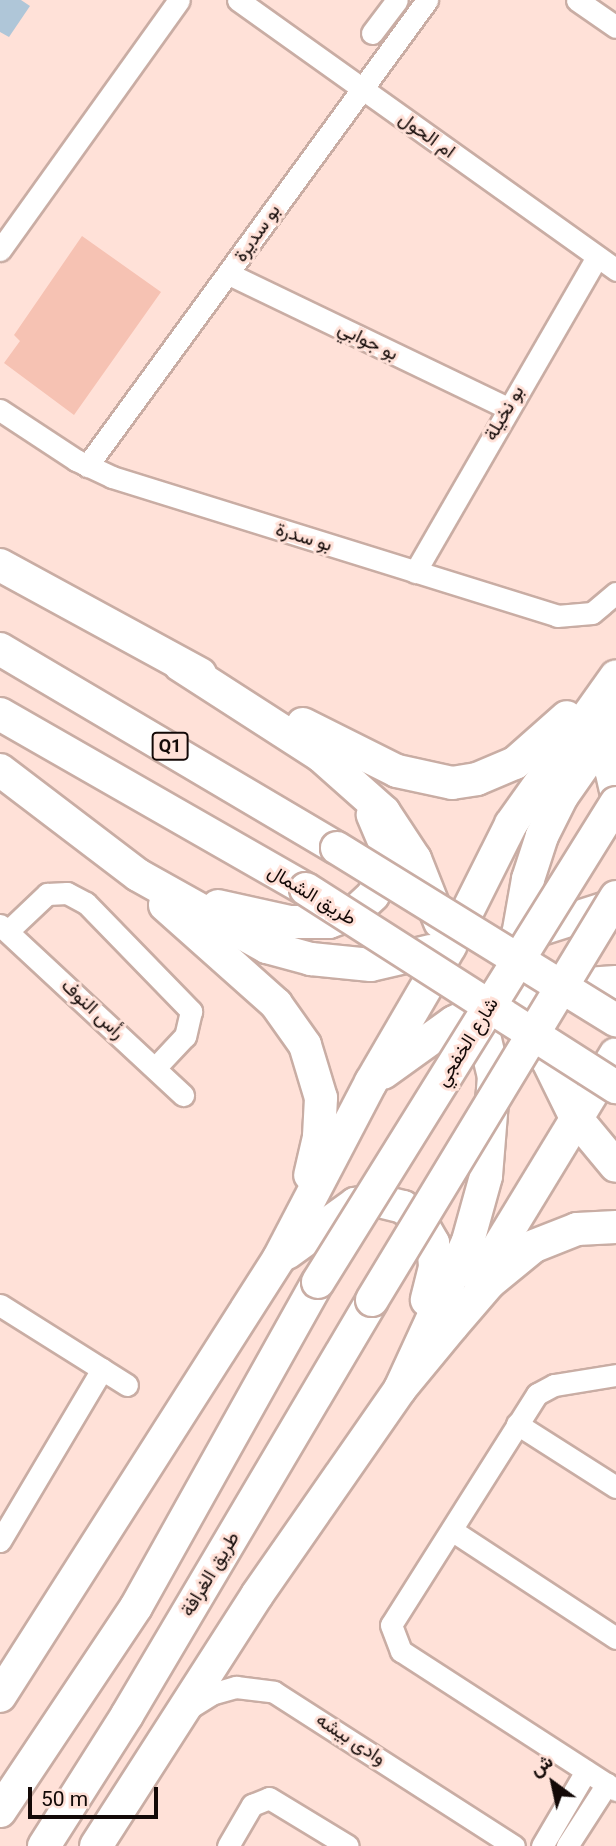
<!DOCTYPE html>
<meta charset="utf-8">
<style>
body{margin:0}
#map{position:relative;width:616px;height:1846px;overflow:hidden;background:#ffe1d8;font-family:Roboto,Vazirmatn,sans-serif}
div>[style]{position:absolute}
.green>*{inset:0;background:#f6c2b3}
.building>*{inset:0;background:#afc6d8}
.roads{filter:drop-shadow(2px 0 #c9ada4) drop-shadow(-2px 0 #c9ada4) drop-shadow(0 2px #c9ada4) drop-shadow(0 -2px #c9ada4)}
.minor>*{height:21px;margin:-10.5px;padding:0 10.5px;transform-origin:10.5px;border-radius:10.5px;background:#fff}
.highway>*{height:32px;margin:-16px;padding:0 16px;transform-origin:16px;border-radius:16px;background:#fff}
.bridges{filter:drop-shadow(2px 0 #c9ada4) drop-shadow(-2px 0 #c9ada4) drop-shadow(0 2px #c9ada4) drop-shadow(0 -2px #c9ada4)}
.highway-bridge>*{height:32px;margin:-16px;padding:0 16px;transform-origin:16px;border-radius:16px;background:#fff}
span{translate:-50% -50%;white-space:nowrap;text-align:center;line-height:1.15;-webkit-text-stroke:6px #ffe1d8;paint-order:stroke}
.shield-label span{padding:2px 5px;background:#ffe1d8;border:2px solid;border-radius:5px;-webkit-text-stroke-width:0}
.shield-label{font-size:18px;color:#130907;font-weight:700}
.street-label{font-size:19px;color:#130907}
.north{position:absolute;left:518px;top:1748px;width:70px;height:70px;-webkit-text-stroke:5px #ffe1d8;paint-order:stroke;rotate:327deg;font-size:19px;font-weight:700;line-height:28px;text-align:center;color:#130907}
.north::after{content:'';display:block;margin:auto;width:24px;height:32px;background:#130907;clip-path:polygon(50% 0,100% 100%,50% 72%,0 100%)}
.scale{position:absolute;left:28px;top:1787px;width:130px;height:32px;box-sizing:border-box;border:4px solid #130907;border-top:0;padding-left:9px;font-size:21px;line-height:24px;white-space:nowrap;color:#130907;-webkit-text-stroke:5px #ffe1d8;paint-order:stroke}
</style>
<div id="map">
<div class="green">
<i style="clip-path:polygon(82px 236px,161px 292px,74px 415px,4px 363px,20px 341px,14px 335px)"></i>
</div>
<div class="building">
<i style="clip-path:polygon(0 0,21px 0,30px 6px,9px 37px,0 32px)"></i>
</div>
<div class="roads">
<div class="minor">
<i style="left:238px;top:0;width:465px;rotate:35.5deg"></i>
<i style="left:577px;top:0;width:47px;rotate:34.7deg"></i>
<i style="left:372px;top:33px;width:41px;rotate:-52.9deg"></i>
<i style="left:0;top:250px;width:307px;rotate:-54.4deg"></i>
<i style="left:229px;top:274px;width:309px;rotate:25.7deg"></i>
<i style="left:0;top:410px;width:91px;rotate:33.3deg"></i>
<i style="left:76px;top:460px;width:40px;rotate:25deg"></i>
<i style="left:112px;top:477px;width:466px;rotate:17.3deg"></i>
<i style="left:557px;top:616px;width:35px;rotate:-5deg"></i>
<i style="left:592px;top:613px;width:31px;rotate:-40deg"></i>
<i style="left:87px;top:466px;width:577px;rotate:-53.88deg"></i>
<i style="left:415px;top:572px;width:364px;rotate:-60deg"></i>
<i style="left:0;top:925px;width:250px;rotate:42.9deg"></i>
<i style="left:8px;top:931px;width:54px;rotate:-43.5deg"></i>
<i style="left:47px;top:894px;width:20px;rotate:-3deg"></i>
<i style="left:67px;top:893px;width:21px;rotate:28deg"></i>
<i style="left:86px;top:903px;width:151px;rotate:45.8deg"></i>
<i style="left:191px;top:1011px;width:26px;rotate:103deg"></i>
<i style="left:185px;top:1036px;width:44px;rotate:133.2deg"></i>
<i style="left:0;top:1305px;width:150px;rotate:32.2deg"></i>
<i style="left:616px;top:1375px;width:63px;rotate:170.8deg"></i>
<i style="left:554px;top:1385px;width:19px;rotate:152deg"></i>
<i style="left:537px;top:1394px;width:273px;rotate:122.3deg"></i>
<i style="left:391px;top:1625px;width:28px;rotate:69deg"></i>
<i style="left:401px;top:1651px;width:256px;rotate:32.9deg"></i>
<i style="left:517px;top:1424px;width:117px;rotate:32.5deg"></i>
<i style="left:453px;top:1531px;width:195px;rotate:33.3deg"></i>
<i style="left:0;top:1541px;width:200px;rotate:-59.3deg"></i>
<i style="left:189px;top:1708px;width:26px;rotate:-32deg"></i>
<i style="left:211px;top:1694px;width:26px;rotate:-16deg"></i>
<i style="left:236px;top:1687px;width:38px;rotate:7deg"></i>
<i style="left:274px;top:1692px;width:285px;rotate:32.7deg"></i>
<i style="left:228px;top:1846px;width:48px;rotate:-59.7deg"></i>
<i style="left:252px;top:1805px;width:18px;rotate:-22deg"></i>
<i style="left:269px;top:1798px;width:92px;rotate:31.3deg"></i>
<i style="left:542px;top:1846px;width:87px;rotate:-59.6deg"></i>
<i style="left:567px;top:1846px;width:74px;rotate:-57.2deg"></i>
</div>
<div class="highway">
<i style="left:0;top:565px;width:228px;rotate:28.6deg"></i>
<i style="left:0;top:649px;width:391px;rotate:30.6deg"></i>
<i style="left:180px;top:665px;width:168px;rotate:32.8deg"></i>
<i style="left:321px;top:756px;width:84px;rotate:41.6deg"></i>
<i style="left:384px;top:812px;width:56px;rotate:56.6deg"></i>
<i style="left:415px;top:859px;width:68px;rotate:68.4deg"></i>
<i style="left:0;top:714px;width:353px;rotate:29.8deg"></i>
<i style="left:616px;top:719px;width:94px;rotate:125deg"></i>
<i style="left:562px;top:796px;width:45px;rotate:116.6deg"></i>
<i style="left:542px;top:836px;width:45px;rotate:108deg"></i>
<i style="left:528px;top:879px;width:58px;rotate:100deg"></i>
<i style="left:518px;top:936px;width:55px;rotate:80.5deg"></i>
<i style="left:527px;top:990px;width:74px;rotate:73.5deg"></i>
<i style="left:548px;top:1061px;width:64px;rotate:63.8deg"></i>
<i style="left:576px;top:1118px;width:62px;rotate:50.2deg"></i>
<i style="left:303px;top:724px;width:105px;rotate:26.6deg"></i>
<i style="left:397px;top:771px;width:56px;rotate:12.3deg"></i>
<i style="left:452px;top:783px;width:25px;rotate:-9deg"></i>
<i style="left:477px;top:779px;width:41px;rotate:-22.8deg"></i>
<i style="left:515px;top:763px;width:69px;rotate:-41.5deg"></i>
<i style="left:616px;top:751px;width:19px;rotate:106deg"></i>
<i style="left:611px;top:769px;width:23px;rotate:77deg"></i>
<i style="left:0;top:770px;width:173px;rotate:37.3deg"></i>
<i style="left:138px;top:875px;width:148px;rotate:29.2deg"></i>
<i style="left:267px;top:947px;width:46px;rotate:15.3deg"></i>
<i style="left:311px;top:959px;width:60px;rotate:5.7deg"></i>
<i style="left:371px;top:965px;width:62px;rotate:-13.1deg"></i>
<i style="left:165px;top:905px;width:149px;rotate:41.7deg"></i>
<i style="left:276px;top:1004px;width:50px;rotate:54.7deg"></i>
<i style="left:305px;top:1045px;width:55px;rotate:73.2deg"></i>
<i style="left:321px;top:1098px;width:39px;rotate:93deg"></i>
<i style="left:319px;top:1137px;width:39px;rotate:103deg"></i>
<i style="left:218px;top:906px;width:74px;rotate:12.5deg"></i>
<i style="left:290px;top:922px;width:39px"></i>
<i style="left:329px;top:922px;width:27px;rotate:-20deg"></i>
<i style="left:354px;top:913px;width:26px;rotate:-43deg"></i>
<i style="left:373px;top:895px;width:25px;rotate:-64deg"></i>
<i style="left:384px;top:872px;width:26px;rotate:-86deg"></i>
<i style="left:386px;top:846px;width:34px;rotate:-113deg"></i>
<i style="left:516px;top:937px;width:105px;rotate:-17.7deg"></i>
<i style="left:542px;top:987px;width:74px;rotate:-3.9deg"></i>
<i style="left:383px;top:1073px;width:87px;rotate:-35.7deg"></i>
<i style="left:454px;top:1022px;width:50px;rotate:-26.1deg"></i>
<i style="left:287px;top:1253px;width:84px;rotate:-35.8deg"></i>
<i style="left:355px;top:1204px;width:24px;rotate:-7deg"></i>
<i style="left:379px;top:1201px;width:25px;rotate:14deg"></i>
<i style="left:403px;top:1207px;width:23px;rotate:40deg"></i>
<i style="left:421px;top:1222px;width:24px;rotate:60deg"></i>
<i style="left:433px;top:1243px;width:24px;rotate:85deg"></i>
<i style="left:435px;top:1267px;width:34px;rotate:104deg"></i>
<i style="left:479px;top:1279px;width:263px;rotate:-58.7deg"></i>
<i style="left:400px;top:1389px;width:163px;rotate:-65.3deg"></i>
<i style="left:468px;top:1241px;width:67px;rotate:-74.5deg"></i>
<i style="left:486px;top:1176px;width:99px;rotate:-85.4deg"></i>
<i style="left:494px;top:1077px;width:81px;rotate:-103.5deg"></i>
<i style="left:0;top:1696px;width:519px;rotate:-57.5deg"></i>
<i style="left:279px;top:1258px;width:199px;rotate:-62.4deg"></i>
<i style="left:371px;top:1082px;width:157px;rotate:-59.8deg"></i>
<i style="left:450px;top:946px;width:136px;rotate:-63.4deg"></i>
<i style="left:511px;top:824px;width:181px;rotate:-54.6deg"></i>
<i style="left:0;top:1811px;width:245px;rotate:-56.3deg"></i>
<i style="left:136px;top:1607px;width:372px;rotate:-60.8deg"></i>
<i style="left:44px;top:1846px;width:155px;rotate:-57.6deg"></i>
<i style="left:127px;top:1715px;width:482px;rotate:-59.4deg"></i>
<i style="left:96px;top:1846px;width:298px;rotate:-57.3deg"></i>
<i style="left:257px;top:1595px;width:251px;rotate:-55.2deg"></i>
<i style="left:400px;top:1389px;width:82px;rotate:-50.5deg"></i>
<i style="left:452px;top:1326px;width:57px;rotate:-49.3deg"></i>
<i style="left:489px;top:1283px;width:58px;rotate:-39.4deg"></i>
<i style="left:534px;top:1246px;width:46px;rotate:-21.6deg"></i>
<i style="left:577px;top:1229px;width:39px;rotate:-3deg"></i>
</div>
</div>
<div class="bridges">
<div class="highway-bridge">
<i style="left:337px;top:848px;width:328px;rotate:31.7deg"></i>
<i style="left:306px;top:889px;width:368px;rotate:32.6deg"></i>
<i style="left:318px;top:1282px;width:564px;rotate:-58.11deg"></i>
<i style="left:372px;top:1300px;width:471px;rotate:-58.8deg"></i>
</div>
</div>
<div class="shield-label">
<span style="left:170px;top:746px">Q1</span>
</div>
<div class="street-label">
<span style="left:427px;top:135px;rotate:36deg">ام الحول</span>
<span style="left:257px;top:233px;rotate:-55deg">بو سديرة</span>
<span style="left:368px;top:341px;rotate:26deg">بو جوابي</span>
<span style="left:504px;top:413px;rotate:-60deg">بو نخيلة</span>
<span style="left:304px;top:537px;rotate:17deg">بو سدرة</span>
<span style="left:312px;top:895px;rotate:31deg">طريق الشمال</span>
<span style="left:93px;top:1009px;rotate:43deg">رأس النوف</span>
<span style="left:467px;top:1042px;rotate:-58deg">شارع الخفجي</span>
<span style="left:210px;top:1574px;rotate:-59deg">طريق الغرافة</span>
<span style="left:351px;top:1739px;rotate:33deg">وادى بيشه</span>
</div>
<div class="north">ش</div>
<div class="scale">50 m</div>
</div>
